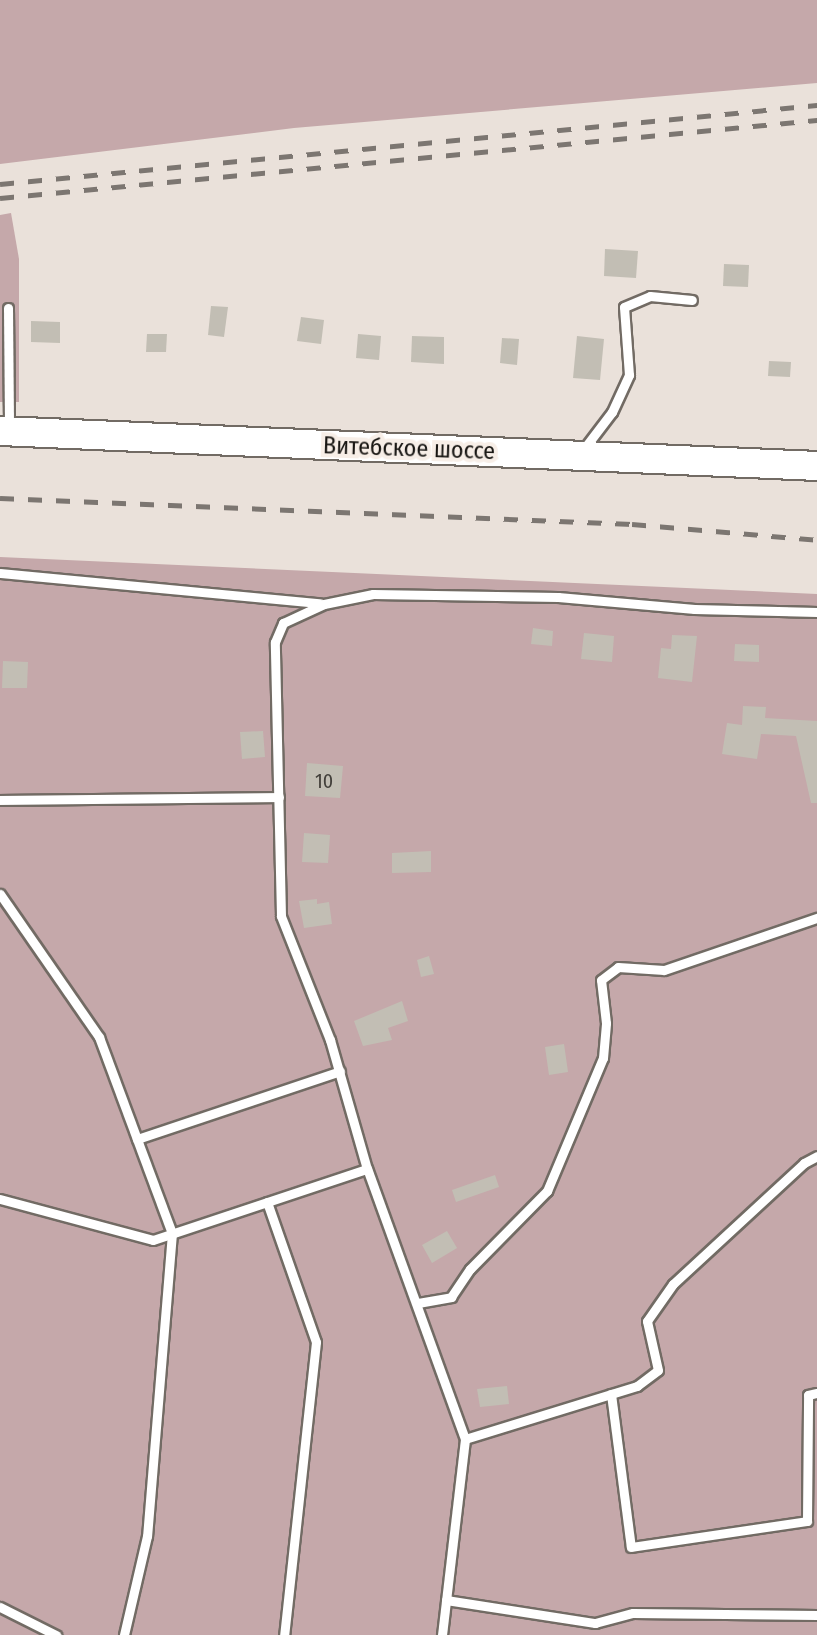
<!DOCTYPE html>
<meta charset="utf-8">
<style>
body{margin:0}
#map{position:relative;width:817px;height:1635px;overflow:hidden;background:#eae1da;font-family:"Fira Sans Condensed",sans-serif}
div>[style]{position:absolute}
.green>*{inset:0;background:#c5a8aa}
.building>*{inset:0;background:#c2beb4}
.roads{filter:drop-shadow(2px 0 #726b64) drop-shadow(-2px 0 #726b64) drop-shadow(0 2px #726b64) drop-shadow(0 -2px #726b64)}
.service>*{height:9px;margin:-4.5px;padding:0 4.5px;transform-origin:4.5px;border-radius:4.5px;background:#fff}
.primary>*{height:28px;margin:-14px;padding:0 14px;transform-origin:14px;border-radius:14px;background:#fff}
.rail>*{height:5px;margin-top:-2.5px;transform-origin:0;background:repeating-linear-gradient(90deg,#7c7671 0 14px,transparent 0 28px)}
span{translate:-50% -50%;white-space:nowrap;text-align:center;line-height:1.15;-webkit-text-stroke:8px #f7eee7;paint-order:stroke}
.number-label{font-size:20px;color:#423f3a}
.number-label span{-webkit-text-stroke-width:0}
.street-label{font-size:24px;color:#171512}
</style>
<div id="map">
<div class="green">
<i style="clip-path:polygon(0 0,817px 0,817px 83px,294px 128px,0 164px)"></i>
<i style="clip-path:polygon(11px 213px,19px 259px,19px 402px,0 402px,0 215px)"></i>
<i style="clip-path:polygon(0 557px,817px 594px,817px 1635px,0 1635px)"></i>
</div>
<div class="building">
<i style="clip-path:polygon(605px 249px,638px 251px,636px 278px,604px 276px)"></i>
<i style="clip-path:polygon(724px 264px,749px 265px,748px 287px,723px 286px)"></i>
<i style="clip-path:polygon(211px 306px,228px 307px,224px 337px,208px 335px)"></i>
<i style="clip-path:polygon(301px 317px,324px 320px,321px 344px,297px 341px)"></i>
<i style="clip-path:polygon(31px 321px,60px 322px,60px 343px,31px 342px)"></i>
<i style="clip-path:polygon(147px 334px,167px 334px,166px 352px,146px 352px)"></i>
<i style="clip-path:polygon(358px 334px,381px 336px,379px 360px,356px 358px)"></i>
<i style="clip-path:polygon(412px 336px,444px 337px,444px 364px,411px 362px)"></i>
<i style="clip-path:polygon(577px 336px,604px 339px,600px 380px,573px 378px)"></i>
<i style="clip-path:polygon(502px 338px,519px 339px,517px 365px,500px 363px)"></i>
<i style="clip-path:polygon(769px 361px,791px 362px,790px 377px,768px 376px)"></i>
<i style="clip-path:polygon(533px 628px,553px 631px,552px 646px,531px 644px)"></i>
<i style="clip-path:polygon(584px 633px,614px 636px,612px 662px,581px 659px)"></i>
<i style="clip-path:polygon(672px 635px,697px 636px,692px 682px,658px 678px,661px 648px,671px 649px)"></i>
<i style="clip-path:polygon(735px 644px,759px 645px,759px 662px,734px 661px)"></i>
<i style="clip-path:polygon(3px 661px,28px 662px,27px 688px,2px 688px)"></i>
<i style="clip-path:polygon(743px 706px,766px 707px,765px 718px,817px 721px,817px 803px,811px 803px,796px 736px,761px 734px,757px 759px,722px 754px,727px 723px,742px 725px)"></i>
<i style="clip-path:polygon(263px 731px,265px 757px,242px 759px,240px 732px)"></i>
<i style="clip-path:polygon(307px 763px,343px 766px,340px 798px,305px 796px)"></i>
<i style="clip-path:polygon(304px 833px,330px 835px,328px 863px,302px 862px)"></i>
<i style="clip-path:polygon(431px 851px,431px 872px,392px 873px,392px 853px)"></i>
<i style="clip-path:polygon(317px 899px,317px 904px,329px 902px,332px 924px,304px 928px,299px 901px)"></i>
<i style="clip-path:polygon(429px 956px,434px 974px,421px 977px,417px 960px)"></i>
<i style="clip-path:polygon(402px 1001px,408px 1021px,388px 1028px,392px 1040px,363px 1046px,354px 1021px)"></i>
<i style="clip-path:polygon(564px 1044px,568px 1072px,549px 1075px,545px 1047px)"></i>
<i style="clip-path:polygon(495px 1175px,499px 1187px,456px 1202px,452px 1190px)"></i>
<i style="clip-path:polygon(447px 1231px,457px 1248px,432px 1263px,422px 1245px)"></i>
<i style="clip-path:polygon(507px 1386px,509px 1404px,480px 1407px,477px 1389px)"></i>
</div>
<div class="roads">
<div class="service">
<i style="left:8px;top:308px;width:120px;rotate:89.5deg"></i>
<i style="left:583px;top:450px;width:48px;rotate:-52.7deg"></i>
<i style="left:612px;top:412px;width:41px;rotate:-65.3deg"></i>
<i style="left:629px;top:375px;width:68px;rotate:-94.2deg"></i>
<i style="left:624px;top:307px;width:28px;rotate:-23deg"></i>
<i style="left:650px;top:296px;width:42px;rotate:5.4deg"></i>
<i style="left:0;top:573px;width:321px;rotate:5.4deg"></i>
<i style="left:0;top:800px;width:279px;rotate:-0.6deg"></i>
<i style="left:0;top:894px;width:174px;rotate:55.3deg"></i>
<i style="left:99px;top:1037px;width:209px;rotate:69.6deg"></i>
<i style="left:172px;top:1233px;width:304px;rotate:94.7deg"></i>
<i style="left:147px;top:1536px;width:102px;rotate:103.1deg"></i>
<i style="left:137px;top:1139px;width:214px;rotate:-18.5deg"></i>
<i style="left:0;top:1199px;width:158px;rotate:15deg"></i>
<i style="left:153px;top:1240px;width:225px;rotate:-18.4deg"></i>
<i style="left:267px;top:1202px;width:148px;rotate:70.7deg"></i>
<i style="left:316px;top:1342px;width:295px;rotate:96.2deg"></i>
<i style="left:418px;top:1303px;width:34px;rotate:-10deg"></i>
<i style="left:451px;top:1297px;width:34px;rotate:-56deg"></i>
<i style="left:470px;top:1269px;width:110px;rotate:-45.4deg"></i>
<i style="left:547px;top:1191px;width:144px;rotate:-67.2deg"></i>
<i style="left:603px;top:1058px;width:35px;rotate:-85deg"></i>
<i style="left:606px;top:1023px;width:43px;rotate:-96.6deg"></i>
<i style="left:601px;top:980px;width:21px;rotate:-37deg"></i>
<i style="left:618px;top:967px;width:46px;rotate:3.7deg"></i>
<i style="left:664px;top:970px;width:162px;rotate:-18.8deg"></i>
<i style="left:611px;top:1394px;width:154px;rotate:82.6deg"></i>
<i style="left:631px;top:1547px;width:178px;rotate:-8.4deg"></i>
<i style="left:807px;top:1521px;width:126px;rotate:-89.5deg"></i>
<i style="left:808px;top:1395px;width:9px;rotate:-13deg"></i>
<i style="left:465px;top:1439px;width:180px;rotate:-17.1deg"></i>
<i style="left:637px;top:1386px;width:26px;rotate:-37deg"></i>
<i style="left:658px;top:1370px;width:50px;rotate:-102.7deg"></i>
<i style="left:647px;top:1321px;width:45px;rotate:-54.9deg"></i>
<i style="left:673px;top:1284px;width:178px;rotate:-42.7deg"></i>
<i style="left:804px;top:1163px;width:15px;rotate:-28deg"></i>
<i style="left:446px;top:1600px;width:151px;rotate:8.8deg"></i>
<i style="left:595px;top:1623px;width:39px;rotate:-15deg"></i>
<i style="left:633px;top:1613px;width:184px;rotate:0.6deg"></i>
<i style="left:0;top:1607px;width:63px;rotate:26.6deg"></i>
<i style="left:442px;top:1635px;width:197px;rotate:-83.3deg"></i>
<i style="left:465px;top:1439px;width:287px;rotate:-109.9deg"></i>
<i style="left:367px;top:1169px;width:134px;rotate:-106deg"></i>
<i style="left:330px;top:1040px;width:133px;rotate:-111.6deg"></i>
<i style="left:281px;top:916px;width:274px;rotate:-91.3deg"></i>
<i style="left:275px;top:642px;width:21px;rotate:-67deg"></i>
<i style="left:283px;top:623px;width:45px;rotate:-24.9deg"></i>
<i style="left:324px;top:604px;width:50px;rotate:-11.5deg"></i>
<i style="left:373px;top:594px;width:185px;rotate:0.9deg"></i>
<i style="left:558px;top:597px;width:137px;rotate:5deg"></i>
<i style="left:694px;top:609px;width:123px;rotate:1.4deg"></i>
</div>
<div class="primary">
<i style="left:0;top:431px;width:818px;rotate:2.45deg"></i>
</div>
</div>
<div class="rail">
<i style="left:0;top:184px;width:821px;rotate:-5.52deg"></i>
<i style="left:0;top:198px;width:821px;rotate:-5.45deg"></i>
<i style="left:0;top:498px;width:633px;rotate:2.36deg"></i>
<i style="left:632px;top:524px;width:186px;rotate:4.9deg"></i>
</div>
<div class="number-label">
<span style="left:324px;top:781px">10</span>
</div>
<div class="street-label">
<span style="left:409px;top:449px;rotate:2deg">Витебское шоссе</span>
</div>
</div>
